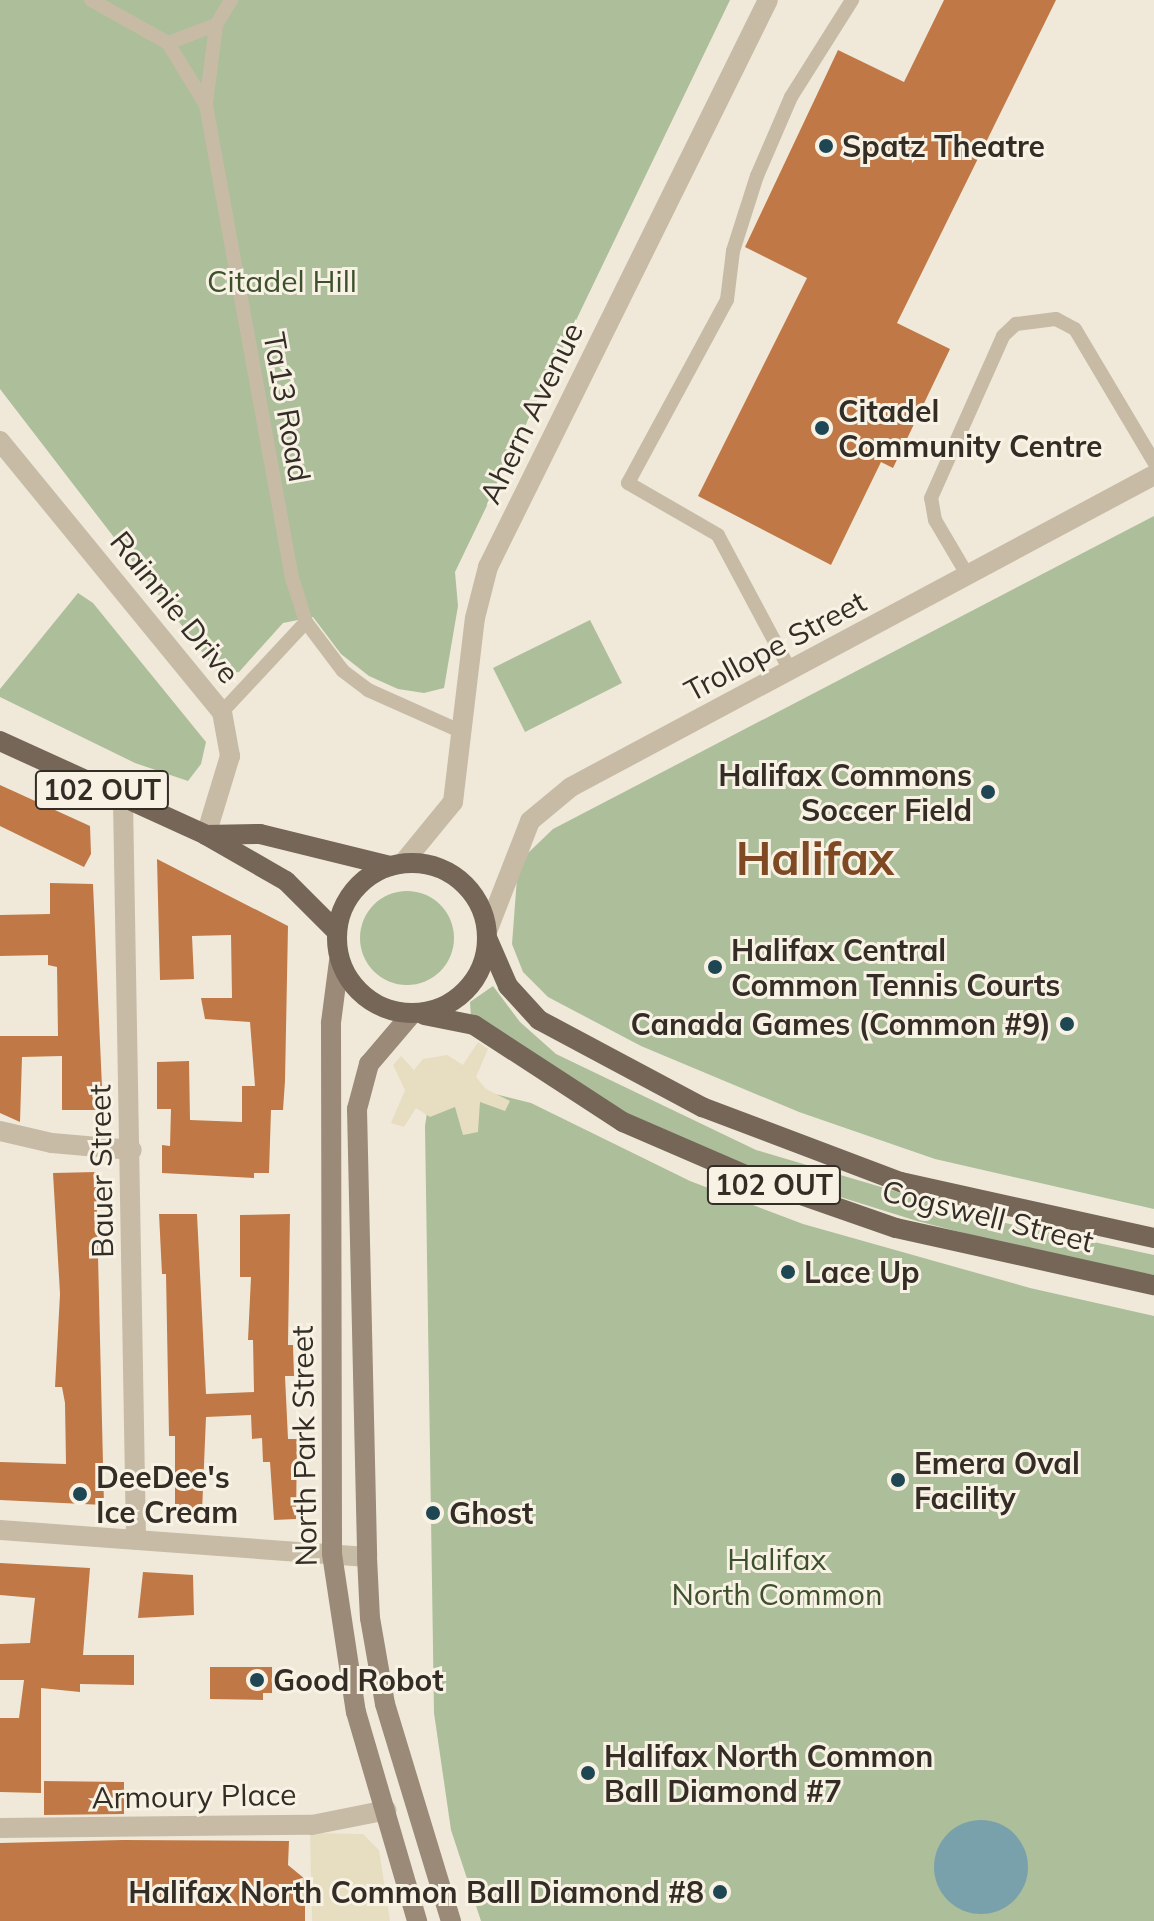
<!DOCTYPE html>
<style>
body{margin:0}
#map{position:relative;width:1154px;height:1921px;overflow:hidden;background:#f0e9d9;font-family:Mulish,sans-serif}
div>[style]{position:absolute}
.green>*{inset:0;background:#acbe9a}
.round{border-radius:50%}
.plaza>*{inset:0;background:#e7ddc0}
.water>*{inset:0;background:#79a1ab}
.building>*{inset:0;background:#c07946}
.service>*{height:14px;margin:-7px;padding:0 7px;transform-origin:7px;border-radius:7px;background:#c7bba6}
.minor>*{height:20px;margin:-10px;padding:0 10px;transform-origin:10px;border-radius:10px;background:#c7bba6}
.tertiary>*{height:20px;margin:-10px;padding:0 10px;transform-origin:10px;border-radius:10px;background:#c7bba6}
.secondary>*{height:20px;margin:-10px;padding:0 10px;transform-origin:10px;border-radius:10px;background:#9a8a77}
.primary>*{height:20px;margin:-10px;padding:0 10px;transform-origin:10px;border-radius:10px;background:#756658}
.primary>.ring{margin:-10px;padding:0;box-sizing:content-box;background:none;border:20px solid #756658;border-radius:50%}
.dots>*{width:22px;height:22px;translate:-50% -50%;box-sizing:border-box;border:4px solid #f8f2e5;border-radius:50%}
span{translate:-50% -50%;white-space:nowrap;text-align:center;line-height:1.15;-webkit-text-stroke:6px #f8f2e5;paint-order:stroke}
.shield-label span{padding:2px 6px;background:#f8f2e5;border:2px solid;border-radius:6px;-webkit-text-stroke-width:0}
.shield-label{font-size:28px;color:#332d26;font-weight:700}
.poi-label{font-size:30px;color:#332d26;font-weight:700}
.left{translate:0 -50%;text-align:left}
.right{translate:-100% -50%;text-align:right}
.park-label{font-size:30px;color:#3c502b}
.street-label{font-size:30px;color:#332d26}
.town-label{font-size:46px;color:#7e4923;font-weight:700}
</style>
<div id="map">
<div class="green">
<i style="clip-path:polygon(0 0,730px 0,455px 572px,458px 606px,444px 688px,424px 693px,398px 689px,369px 676px,341px 654px,313px 617px,283px 623px,239px 672px,219px 674px,0 389px)"></i>
<i style="clip-path:polygon(1154px 516px,1154px 1209px,935px 1159px,799px 1112px,641px 1046px,548px 997px,523px 972px,512px 944px,517px 878px,528px 853px,553px 829px)"></i>
<i style="clip-path:polygon(78px 593px,93px 603px,206px 742px,201px 764px,188px 781px,135px 763px,0 697px,0 689px)"></i>
<i style="clip-path:polygon(590px 620px,622px 683px,525px 732px,493px 668px)"></i>
<i class="round" style="left:360px;top:891px;width:94px;height:94px"></i>
<i style="clip-path:polygon(493px 986px,520px 1022px,556px 1054px,756px 1150px,996px 1221px,1154px 1255px,1154px 1275px,1065px 1259px,917px 1221px,754px 1170px,650px 1127px,471px 1018px,470px 1002px)"></i>
<i style="clip-path:polygon(479px 1090px,531px 1103px,690px 1181px,803px 1224px,1030px 1288px,1154px 1316px,1154px 1921px,481px 1921px,451px 1830px,434px 1713px,425px 1126px,427px 1113px)"></i>
</div>
<div class="plaza">
<i style="clip-path:polygon(478px 1042px,488px 1049px,476px 1077px,486px 1089px,510px 1101px,505px 1111px,480px 1102px,478px 1132px,463px 1135px,455px 1107px,430px 1117px,416px 1108px,404px 1127px,391px 1123px,405px 1090px,393px 1065px,401px 1056px,414px 1070px,423px 1059px,447px 1055px,463px 1065px)"></i>
<i style="clip-path:polygon(310px 1833px,363px 1834px,379px 1850px,390px 1921px,312px 1921px)"></i>
</div>
<div class="water">
<i class="round" style="left:934px;top:1820px;width:94px;height:94px"></i>
</div>
<div class="building">
<i style="clip-path:polygon(944px 0,1056px 0,897px 323px,950px 349px,893px 468px,881px 462px,831px 565px,698px 496px,807px 278px,745px 247px,838px 50px,904px 82px)"></i>
<i style="clip-path:polygon(0 785px,90px 826px,91px 854px,84px 867px,0 826px)"></i>
<i style="clip-path:polygon(157px 859px,288px 926px,285px 1081px,283px 1110px,271px 1110px,269px 1173px,254px 1173px,254px 1178px,162px 1173px,162px 1145px,170px 1146px,171px 1109px,157px 1109px,157px 1062px,189px 1061px,190px 1120px,242px 1122px,242px 1086px,255px 1086px,250px 1022px,205px 1019px,201px 998px,232px 998px,231px 935px,192px 936px,194px 979px,160px 980px)"></i>
<i style="clip-path:polygon(50px 883px,93px 884px,103px 1110px,62px 1110px,62px 1056px,22px 1057px,20px 1122px,0 1113px,0 1036px,58px 1036px,57px 967px,48px 965px,48px 955px,0 956px,0 915px,50px 914px)"></i>
<i style="clip-path:polygon(96px 1172px,104px 1505px,0 1500px,0 1462px,66px 1464px,65px 1403px,62px 1387px,55px 1387px,60px 1294px,53px 1173px)"></i>
<i style="clip-path:polygon(159px 1214px,197px 1214px,206px 1394px,254px 1392px,253px 1340px,248px 1340px,251px 1277px,240px 1277px,240px 1215px,290px 1214px,288px 1345px,293px 1345px,294px 1376px,285px 1376px,288px 1439px,297px 1439px,296px 1519px,274px 1520px,270px 1462px,263px 1462px,262px 1438px,252px 1439px,251px 1415px,206px 1417px,202px 1512px,175px 1512px,175px 1436px,169px 1436px,166px 1274px,162px 1274px)"></i>
<i style="clip-path:polygon(0 1563px,90px 1568px,83px 1655px,134px 1655px,134px 1685px,80px 1684px,80px 1692px,41px 1688px,41px 1793px,0 1792px,0 1718px,19px 1718px,24px 1680px,0 1680px,0 1644px,30px 1643px,35px 1598px,0 1595px)"></i>
<i style="clip-path:polygon(143px 1572px,193px 1575px,194px 1615px,138px 1618px)"></i>
<i style="clip-path:polygon(210px 1667px,272px 1667px,272px 1693px,263px 1693px,263px 1700px,210px 1699px)"></i>
<i style="clip-path:polygon(44px 1781px,124px 1782px,124px 1814px,44px 1815px)"></i>
<i style="clip-path:polygon(123px 1840px,289px 1841px,288px 1865px,305px 1879px,305px 1921px,0 1921px,0 1843px)"></i>
</div>
<div class="service">
<i style="left:91px;top:0;width:88px;rotate:29.2deg"></i>
<i style="left:168px;top:43px;width:51px;rotate:-20.6deg"></i>
<i style="left:216px;top:25px;width:29px;rotate:-59deg"></i>
<i style="left:168px;top:43px;width:73px;rotate:58.5deg"></i>
<i style="left:206px;top:105px;width:481px;rotate:79.7deg"></i>
<i style="left:292px;top:578px;width:46px;rotate:72.3deg"></i>
<i style="left:306px;top:622px;width:61px;rotate:52.9deg"></i>
<i style="left:343px;top:671px;width:31px;rotate:37deg"></i>
<i style="left:368px;top:690px;width:101px;rotate:24deg"></i>
<i style="left:206px;top:104px;width:80px;rotate:-82.8deg"></i>
<i style="left:968px;top:576px;width:65px;rotate:-120.5deg"></i>
<i style="left:935px;top:520px;width:22px;rotate:-100deg"></i>
<i style="left:931px;top:498px;width:177px;rotate:-66deg"></i>
<i style="left:1003px;top:336px;width:18px;rotate:-43deg"></i>
<i style="left:1016px;top:324px;width:40px;rotate:-7.1deg"></i>
<i style="left:1056px;top:319px;width:21px;rotate:28deg"></i>
<i style="left:1075px;top:329px;width:155px;rotate:59.3deg"></i>
<i style="left:791px;top:672px;width:155px;rotate:-118.1deg"></i>
<i style="left:718px;top:535px;width:104px;rotate:-150deg"></i>
<i style="left:628px;top:483px;width:208px;rotate:-61.6deg"></i>
<i style="left:727px;top:300px;width:49px;rotate:-83deg"></i>
<i style="left:733px;top:251px;width:79px;rotate:-72.3deg"></i>
<i style="left:757px;top:176px;width:86px;rotate:-66.7deg"></i>
<i style="left:791px;top:97px;width:115px;rotate:-57.8deg"></i>
<i style="left:222px;top:712px;width:123px;rotate:-47deg"></i>
</div>
<div class="minor">
<i style="left:0;top:441px;width:350px;rotate:50.7deg"></i>
<i style="left:222px;top:712px;width:45px;rotate:79.7deg"></i>
<i style="left:230px;top:756px;width:83px;rotate:106.9deg"></i>
<i style="left:123px;top:801px;width:739px;rotate:88.99deg"></i>
<i style="left:0;top:1131px;width:53px;rotate:13deg"></i>
<i style="left:52px;top:1143px;width:80px;rotate:5deg"></i>
<i style="left:0;top:1828px;width:312px;rotate:-0.6deg"></i>
<i style="left:312px;top:1825px;width:76px;rotate:-11.3deg"></i>
</div>
<div class="tertiary">
<i style="left:403px;top:863px;width:79px;rotate:-50.7deg"></i>
<i style="left:453px;top:802px;width:185px;rotate:-83.2deg"></i>
<i style="left:475px;top:618px;width:53px;rotate:-75.7deg"></i>
<i style="left:488px;top:567px;width:632px;rotate:-63.72deg"></i>
<i style="left:488px;top:929px;width:116px;rotate:-68.7deg"></i>
<i style="left:530px;top:821px;width:53px;rotate:-39.7deg"></i>
<i style="left:571px;top:787px;width:661px;rotate:-28.15deg"></i>
<i style="left:0;top:1530px;width:368px;rotate:4.2deg"></i>
</div>
<div class="secondary">
<i style="left:339px;top:961px;width:63px;rotate:97.4deg"></i>
<i style="left:331px;top:1023px;width:531px;rotate:89.89deg"></i>
<i style="left:332px;top:1554px;width:160px;rotate:81.4deg"></i>
<i style="left:356px;top:1712px;width:218px;rotate:73.7deg"></i>
<i style="left:410px;top:1016px;width:63px;rotate:130.5deg"></i>
<i style="left:369px;top:1064px;width:47px;rotate:104.9deg"></i>
<i style="left:357px;top:1109px;width:448px;rotate:88.7deg"></i>
<i style="left:367px;top:1557px;width:61px;rotate:87.2deg"></i>
<i style="left:370px;top:1618px;width:87px;rotate:80.1deg"></i>
<i style="left:385px;top:1704px;width:227px;rotate:73.1deg"></i>
</div>
<div class="primary">
<i style="left:0;top:741px;width:226px;rotate:24.5deg"></i>
<i style="left:206px;top:835px;width:92px;rotate:29.9deg"></i>
<i style="left:286px;top:881px;width:69px;rotate:45deg"></i>
<i style="left:206px;top:835px;width:54px;rotate:-1.1deg"></i>
<i style="left:260px;top:834px;width:134px;rotate:13.8deg"></i>
<i class="ring" style="left:337px;top:863px;width:130px;height:130px"></i>
<i style="left:488px;top:940px;width:50px;rotate:66.5deg"></i>
<i style="left:508px;top:986px;width:46px;rotate:47.6deg"></i>
<i style="left:539px;top:1020px;width:185px;rotate:28.1deg"></i>
<i style="left:702px;top:1107px;width:213px;rotate:20.7deg"></i>
<i style="left:901px;top:1182px;width:259px;rotate:12.5deg"></i>
<i style="left:424px;top:1015px;width:51px;rotate:11.3deg"></i>
<i style="left:474px;top:1025px;width:178px;rotate:33.1deg"></i>
<i style="left:623px;top:1122px;width:144px;rotate:23.4deg"></i>
<i style="left:755px;top:1179px;width:149px;rotate:19.2deg"></i>
<i style="left:896px;top:1228px;width:264px;rotate:12.5deg"></i>
</div>
<div class="dots">
<i style="left:826px;top:146px;background:#1e4653"></i>
<i style="left:822px;top:428px;background:#1e4653"></i>
<i style="left:988px;top:792px;background:#1e4653"></i>
<i style="left:715px;top:967px;background:#1e4653"></i>
<i style="left:1067px;top:1024px;background:#1e4653"></i>
<i style="left:788px;top:1272px;background:#1e4653"></i>
<i style="left:898px;top:1480px;background:#1e4653"></i>
<i style="left:80px;top:1494px;background:#1e4653"></i>
<i style="left:433px;top:1513px;background:#1e4653"></i>
<i style="left:257px;top:1680px;background:#1e4653"></i>
<i style="left:588px;top:1773px;background:#1e4653"></i>
<i style="left:720px;top:1892px;background:#1e4653"></i>
</div>
<div class="shield-label">
<span style="left:102px;top:790px">102 OUT</span>
<span style="left:774px;top:1185px">102 OUT</span>
</div>
<div class="poi-label">
<span class="left" style="left:842px;top:146px">Spatz Theatre</span>
<span class="left" style="left:838px;top:428px">Citadel<br>Community Centre</span>
<span class="right" style="left:972px;top:792px">Halifax Commons<br>Soccer Field</span>
<span class="left" style="left:731px;top:967px">Halifax Central<br>Common Tennis Courts</span>
<span class="right" style="left:1051px;top:1024px">Canada Games (Common #9)</span>
<span class="left" style="left:804px;top:1272px">Lace Up</span>
<span class="left" style="left:914px;top:1480px">Emera Oval<br>Facility</span>
<span class="left" style="left:96px;top:1494px">DeeDee's<br>Ice Cream</span>
<span class="left" style="left:449px;top:1513px">Ghost</span>
<span class="left" style="left:273px;top:1680px">Good Robot</span>
<span class="left" style="left:604px;top:1773px">Halifax North Common<br>Ball Diamond #7</span>
<span class="right" style="left:704px;top:1892px">Halifax North Common Ball Diamond #8</span>
</div>
<div class="park-label">
<span style="left:282px;top:281px">Citadel Hill</span>
<span style="left:777px;top:1576px">Halifax<br>North Common</span>
</div>
<div class="street-label">
<span style="left:287px;top:407px;rotate:80deg">Ta13 Road</span>
<span style="left:531px;top:413px;rotate:-64deg">Ahern Avenue</span>
<span style="left:175px;top:607px;rotate:51deg">Rainnie Drive</span>
<span style="left:775px;top:646px;rotate:-28deg">Trollope Street</span>
<span style="left:101px;top:1171px;rotate:-91deg">Bauer Street</span>
<span style="left:988px;top:1216px;rotate:14deg">Cogswell Street</span>
<span style="left:304px;top:1446px;rotate:-91deg">North Park Street</span>
<span style="left:194px;top:1796px;rotate:-1deg">Armoury Place</span>
</div>
<div class="town-label">
<span style="left:815px;top:858px">Halifax</span>
</div>
</div>
